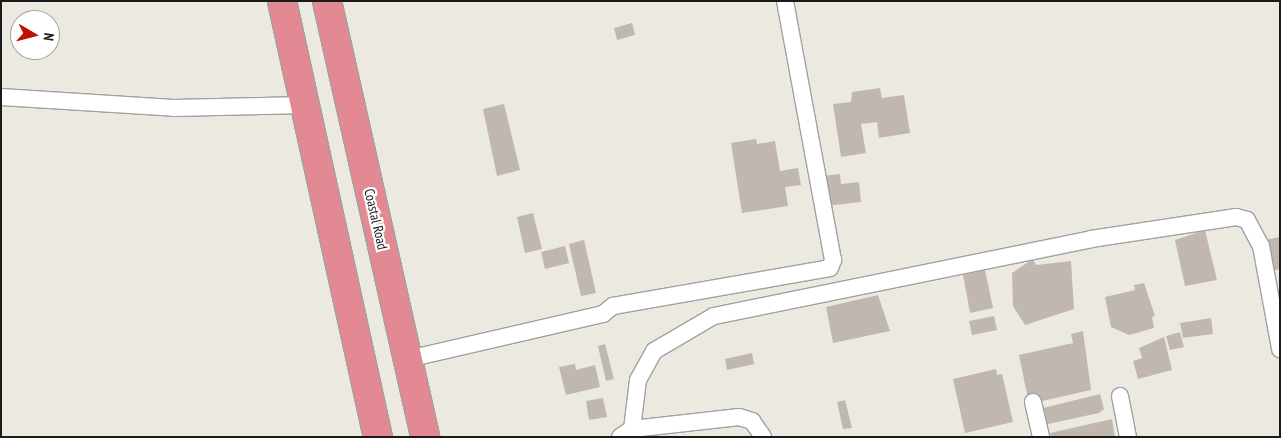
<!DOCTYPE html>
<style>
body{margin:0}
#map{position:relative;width:1281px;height:438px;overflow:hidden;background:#ece9e0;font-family:"PT Sans Narrow",sans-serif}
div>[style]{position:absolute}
.building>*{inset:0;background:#c0b8b0}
.roads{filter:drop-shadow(1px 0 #a1a1a1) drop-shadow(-1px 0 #a1a1a1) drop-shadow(0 1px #a1a1a1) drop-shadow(0 -1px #a1a1a1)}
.street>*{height:16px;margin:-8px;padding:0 8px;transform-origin:8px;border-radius:8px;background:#fff}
.highway>*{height:28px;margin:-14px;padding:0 14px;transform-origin:14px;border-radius:14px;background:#e28993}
span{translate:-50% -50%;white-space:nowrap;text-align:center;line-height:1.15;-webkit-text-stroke:4.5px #fff;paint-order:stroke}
.street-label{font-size:14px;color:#1a1a1a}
.frame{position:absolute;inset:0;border:2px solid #1a1a1a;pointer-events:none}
.north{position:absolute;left:10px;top:10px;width:50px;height:50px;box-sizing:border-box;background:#fff;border:1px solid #a3a3a3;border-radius:50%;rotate:98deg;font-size:14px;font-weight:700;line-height:20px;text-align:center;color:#1a1a1a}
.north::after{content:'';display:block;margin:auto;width:18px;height:22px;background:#bf1206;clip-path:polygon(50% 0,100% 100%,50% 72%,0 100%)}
</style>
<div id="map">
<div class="building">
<i style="clip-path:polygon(632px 23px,635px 35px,617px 40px,614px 28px)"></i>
<i style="clip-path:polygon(880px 88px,882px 98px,904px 95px,910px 133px,879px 138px,877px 122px,861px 124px,866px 153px,841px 157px,833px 104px,851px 102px,852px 92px)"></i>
<i style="clip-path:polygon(504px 104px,520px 170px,497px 176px,483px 109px)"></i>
<i style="clip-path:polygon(756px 139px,757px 144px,775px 141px,780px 171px,798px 168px,801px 185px,785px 187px,788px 206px,742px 213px,731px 143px)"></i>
<i style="clip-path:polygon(840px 174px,841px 184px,859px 182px,861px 202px,826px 206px,823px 176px)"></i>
<i style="clip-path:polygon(533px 213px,542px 249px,525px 253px,517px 217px)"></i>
<i style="clip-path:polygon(1205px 230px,1217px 280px,1185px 286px,1175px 240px)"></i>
<i style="clip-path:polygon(1280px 237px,1280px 269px,1271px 271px,1265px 240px)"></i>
<i style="clip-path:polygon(584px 240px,596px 293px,581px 296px,569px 244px)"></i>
<i style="clip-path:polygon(565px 246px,569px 263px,545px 269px,541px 252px)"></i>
<i style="clip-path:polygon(1033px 259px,1036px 265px,1071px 261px,1074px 309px,1025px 325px,1013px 306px,1012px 273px)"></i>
<i style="clip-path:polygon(985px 270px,993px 308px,970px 313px,963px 275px)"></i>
<i style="clip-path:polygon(1144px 283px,1155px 316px,1152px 317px,1154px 328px,1129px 335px,1111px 327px,1105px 297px,1135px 290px,1134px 285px)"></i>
<i style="clip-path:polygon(878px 295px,890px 331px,833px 343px,826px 307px)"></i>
<i style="clip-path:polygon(994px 316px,997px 330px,972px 335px,969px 321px)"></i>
<i style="clip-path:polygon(1211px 318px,1213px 334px,1183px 338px,1180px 323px)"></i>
<i style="clip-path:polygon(1083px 331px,1091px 390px,1029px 404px,1019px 355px,1073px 343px,1071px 334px)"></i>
<i style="clip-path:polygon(1180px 332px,1184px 347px,1170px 350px,1166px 336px)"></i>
<i style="clip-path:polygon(1164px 337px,1172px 370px,1138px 379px,1133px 361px,1142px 358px,1139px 348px)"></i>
<i style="clip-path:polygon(605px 344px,614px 379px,606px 381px,598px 346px)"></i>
<i style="clip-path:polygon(752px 353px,754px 364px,727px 370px,725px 359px)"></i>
<i style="clip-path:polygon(575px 364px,576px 370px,595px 365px,600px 387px,566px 395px,559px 367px)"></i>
<i style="clip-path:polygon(996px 369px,997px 375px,1002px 374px,1013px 422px,965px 433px,953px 379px)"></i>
<i style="clip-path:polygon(1100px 394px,1104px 409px,1099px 413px,1039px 426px,1035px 410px)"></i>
<i style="clip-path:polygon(603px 398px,607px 417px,589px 420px,586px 401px)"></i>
<i style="clip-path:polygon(845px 400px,852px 428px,843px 429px,837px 402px)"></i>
<i style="clip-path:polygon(1112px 419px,1115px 437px,1051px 437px,1050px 433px)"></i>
</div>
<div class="roads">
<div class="street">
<i style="left:1px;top:97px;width:173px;rotate:3.6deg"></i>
<i style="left:174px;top:108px;width:131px;rotate:-1.3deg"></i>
<i style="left:408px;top:359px;width:200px;rotate:-13deg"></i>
<i style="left:603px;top:314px;width:13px;rotate:-39deg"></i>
<i style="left:613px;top:306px;width:220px;rotate:-9.9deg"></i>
<i style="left:830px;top:268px;width:9px;rotate:-69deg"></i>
<i style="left:833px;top:260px;width:263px;rotate:-100.5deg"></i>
<i style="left:1120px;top:396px;width:42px;rotate:79deg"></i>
<i style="left:1033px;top:402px;width:36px;rotate:77deg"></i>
<i style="left:632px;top:429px;width:108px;rotate:-6.4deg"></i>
<i style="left:739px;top:417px;width:14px;rotate:17deg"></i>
<i style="left:752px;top:421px;width:19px;rotate:55deg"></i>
<i style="left:620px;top:437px;width:14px;rotate:-34deg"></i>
<i style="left:632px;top:429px;width:49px;rotate:-83deg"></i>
<i style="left:638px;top:380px;width:33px;rotate:-61deg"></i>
<i style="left:654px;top:351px;width:69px;rotate:-30.3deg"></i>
<i style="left:714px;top:316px;width:385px;rotate:-11.5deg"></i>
<i style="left:1091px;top:239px;width:147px;rotate:-8.6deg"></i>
<i style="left:1236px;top:217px;width:11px;rotate:15deg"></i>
<i style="left:1247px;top:220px;width:30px;rotate:62deg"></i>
<i style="left:1261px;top:246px;width:105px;rotate:79.5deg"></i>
</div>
<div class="highway">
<i style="left:282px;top:1px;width:446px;rotate:77.6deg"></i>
<i style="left:327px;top:1px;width:447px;rotate:77.3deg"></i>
</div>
</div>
<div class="street-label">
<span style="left:376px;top:219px;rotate:77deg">Coastal Road</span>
</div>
<div class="frame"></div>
<div class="north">N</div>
</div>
